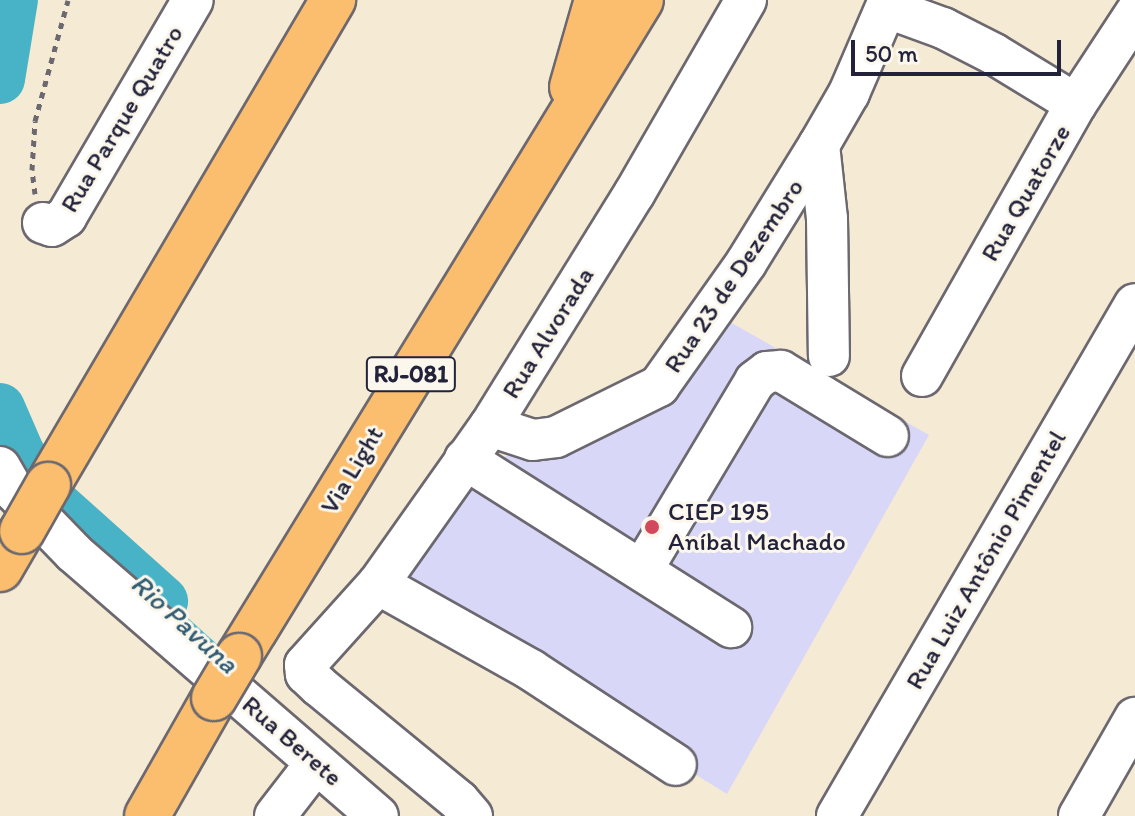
<!DOCTYPE html>
<meta charset="utf-8">
<style>
body{margin:0}
#map{position:relative;width:1135px;height:816px;overflow:hidden;background:#f5ead3;font-family:Itim,sans-serif}
div>[style]{position:absolute}
.built>*{inset:0;background:#d9d7f8}
.stream>*{height:8px;margin:-4px;padding:0 4px;transform-origin:4px;border-radius:4px;background:#48b2c6}
.river>*{height:50px;margin:-25px;padding:0 25px;transform-origin:25px;border-radius:25px;background:#48b2c6}
.path>*{height:5px;margin-top:-2.5px;transform-origin:0;background:repeating-linear-gradient(90deg,#6c6870 0 6px,transparent 0 12px)}
.roads{filter:drop-shadow(2px 0 #6c6870) drop-shadow(-2px 0 #6c6870) drop-shadow(0 2px #6c6870) drop-shadow(0 -2px #6c6870)}
.minor>*{height:40px;margin:-20px;padding:0 20px;transform-origin:20px;border-radius:20px;background:#fff}
.major>*{height:44px;margin:-22px;padding:0 22px;transform-origin:22px;border-radius:22px;background:#fbbe6e}
.bridges{filter:drop-shadow(2px 0 #6c6870) drop-shadow(-2px 0 #6c6870) drop-shadow(0 2px #6c6870) drop-shadow(0 -2px #6c6870)}
.major-bridge>*{height:44px;margin:-22px;padding:0 22px;transform-origin:22px;border-radius:22px;background:#fbbe6e}
.dots>*{width:22px;height:22px;translate:-50% -50%;box-sizing:border-box;border:4px solid #fbf7ec;border-radius:50%}
span{translate:-50% -50%;white-space:nowrap;text-align:center;line-height:1.15;-webkit-text-stroke:6px #fbf7ec;paint-order:stroke}
.shield-label span{padding:2px 6px;background:#fbf7ec;border:2px solid;border-radius:6px;-webkit-text-stroke-width:0}
.shield-label{font-size:24px;color:#22223b;font-weight:700}
.street-label{font-size:26px;color:#22223b}
.poi-label{font-size:26px;color:#22223b}
.left{translate:0 -50%;text-align:left}
.water-label{font-size:28px;color:#315c73;font-style:italic}
.scale{position:absolute;left:851px;top:40px;width:210px;height:36px;box-sizing:border-box;border:4px solid #22223b;border-top:0;padding-left:10px;font-size:24px;line-height:28px;white-space:nowrap;color:#22223b;-webkit-text-stroke:6px #fbf7ec;paint-order:stroke}
</style>
<div id="map">
<div class="built">
<i style="clip-path:polygon(714px 313px,929px 435px,727px 794px,389px 585px,464px 469px,583px 433px)"></i>
</div>
<div class="stream">
<i style="left:163px;top:601px;width:81px;rotate:42deg"></i>
</div>
<div class="river">
<i style="left:0;top:79px;width:80px;rotate:-80.7deg"></i>
<i style="left:0;top:408px;width:50px;rotate:66.5deg"></i>
<i style="left:20px;top:454px;width:51px;rotate:57.9deg"></i>
<i style="left:47px;top:497px;width:156px;rotate:41.9deg"></i>
</div>
<div class="path">
<i style="left:35px;top:194px;width:24px;rotate:-97deg"></i>
<i style="left:32px;top:170px;width:49px;rotate:-86.5deg"></i>
<i style="left:35px;top:121px;width:125px;rotate:-74.7deg"></i>
</div>
<div class="roads">
<div class="minor">
<i style="left:888px;top:8px;width:59px;rotate:20deg"></i>
<i style="left:943px;top:28px;width:57px;rotate:27deg"></i>
<i style="left:994px;top:54px;width:96px;rotate:31.4deg"></i>
<i style="left:819px;top:145px;width:74px;rotate:83.8deg"></i>
<i style="left:827px;top:219px;width:137px;rotate:89.2deg"></i>
<i style="left:43px;top:223px;width:9px;rotate:18deg"></i>
<i style="left:52px;top:226px;width:17px;rotate:-33deg"></i>
<i style="left:66px;top:217px;width:251px;rotate:-59.7deg"></i>
<i style="left:922px;top:376px;width:313px;rotate:-60.5deg"></i>
<i style="left:1076px;top:104px;width:108px;rotate:-56.8deg"></i>
<i style="left:490px;top:426px;width:45px;rotate:18deg"></i>
<i style="left:533px;top:440px;width:23px;rotate:-7deg"></i>
<i style="left:556px;top:437px;width:115px;rotate:-26.3deg"></i>
<i style="left:659px;top:386px;width:151px;rotate:-54.7deg"></i>
<i style="left:746px;top:263px;width:139px;rotate:-58.3deg"></i>
<i style="left:819px;top:145px;width:60px;rotate:-60deg"></i>
<i style="left:849px;top:93px;width:101px;rotate:-66.7deg"></i>
<i style="left:465px;top:459px;width:315px;rotate:32.3deg"></i>
<i style="left:0;top:467px;width:28px;rotate:60deg"></i>
<i style="left:14px;top:491px;width:86px;rotate:45.9deg"></i>
<i style="left:74px;top:553px;width:402px;rotate:40.9deg"></i>
<i style="left:642px;top:570px;width:220px;rotate:-59.1deg"></i>
<i style="left:755px;top:381px;width:15px;rotate:-37deg"></i>
<i style="left:767px;top:372px;width:14px;rotate:-4deg"></i>
<i style="left:781px;top:371px;width:125px;rotate:31.3deg"></i>
<i style="left:378px;top:584px;width:176px;rotate:29.3deg"></i>
<i style="left:531px;top:670px;width:173px;rotate:33.2deg"></i>
<i style="left:275px;top:816px;width:67px;rotate:-52.3deg"></i>
<i style="left:472px;top:816px;width:20px;rotate:-131deg"></i>
<i style="left:459px;top:801px;width:181px;rotate:-140.6deg"></i>
<i style="left:319px;top:686px;width:18px;rotate:-137deg"></i>
<i style="left:306px;top:674px;width:9px;rotate:-96deg"></i>
<i style="left:305px;top:665px;width:109px;rotate:-48deg"></i>
<i style="left:378px;top:584px;width:194px;rotate:-54.7deg"></i>
<i style="left:490px;top:426px;width:273px;rotate:-58.2deg"></i>
<i style="left:634px;top:194px;width:224px;rotate:-60deg"></i>
<i style="left:837px;top:816px;width:592px;rotate:-59.8deg"></i>
<i style="left:1079px;top:816px;width:113px;rotate:-60.3deg"></i>
</div>
<div class="major">
<i style="left:572px;top:87px;width:91px;rotate:-74deg"></i>
<i style="left:48px;top:485px;width:563px;rotate:-59.56deg"></i>
<i style="left:0;top:569px;width:44px;rotate:-59.9deg"></i>
<i style="left:239px;top:656px;width:769px;rotate:-58.5deg"></i>
<i style="left:147px;top:816px;width:136px;rotate:-60.4deg"></i>
</div>
</div>
<div class="bridges">
<div class="major-bridge">
<i style="left:22px;top:531px;width:53px;rotate:-60.5deg"></i>
<i style="left:214px;top:698px;width:49px;rotate:-59.2deg"></i>
</div>
</div>
<div class="dots">
<i style="left:652px;top:527px;background:#d1495b"></i>
</div>
<div class="shield-label">
<span style="left:411px;top:374px">RJ-081</span>
</div>
<div class="street-label">
<span style="left:122px;top:119px;rotate:-59deg">Rua Parque Quatro</span>
<span style="left:1026px;top:193px;rotate:-60deg">Rua Quatorze</span>
<span style="left:734px;top:276px;rotate:-56deg">Rua 23 de Dezembro</span>
<span style="left:548px;top:333px;rotate:-58deg">Rua Alvorada</span>
<span style="left:352px;top:470px;rotate:-59deg">Via Light</span>
<span style="left:986px;top:560px;rotate:-60deg">Rua Luiz Antônio Pimentel</span>
<span style="left:292px;top:741px;rotate:41deg">Rua Berete</span>
</div>
<div class="poi-label">
<span class="left" style="left:668px;top:527px">CIEP 195<br>Aníbal Machado</span>
</div>
<div class="water-label">
<span style="left:185px;top:623px;rotate:42deg">Rio Pavuna</span>
</div>
<div class="scale">50 m</div>
</div>
